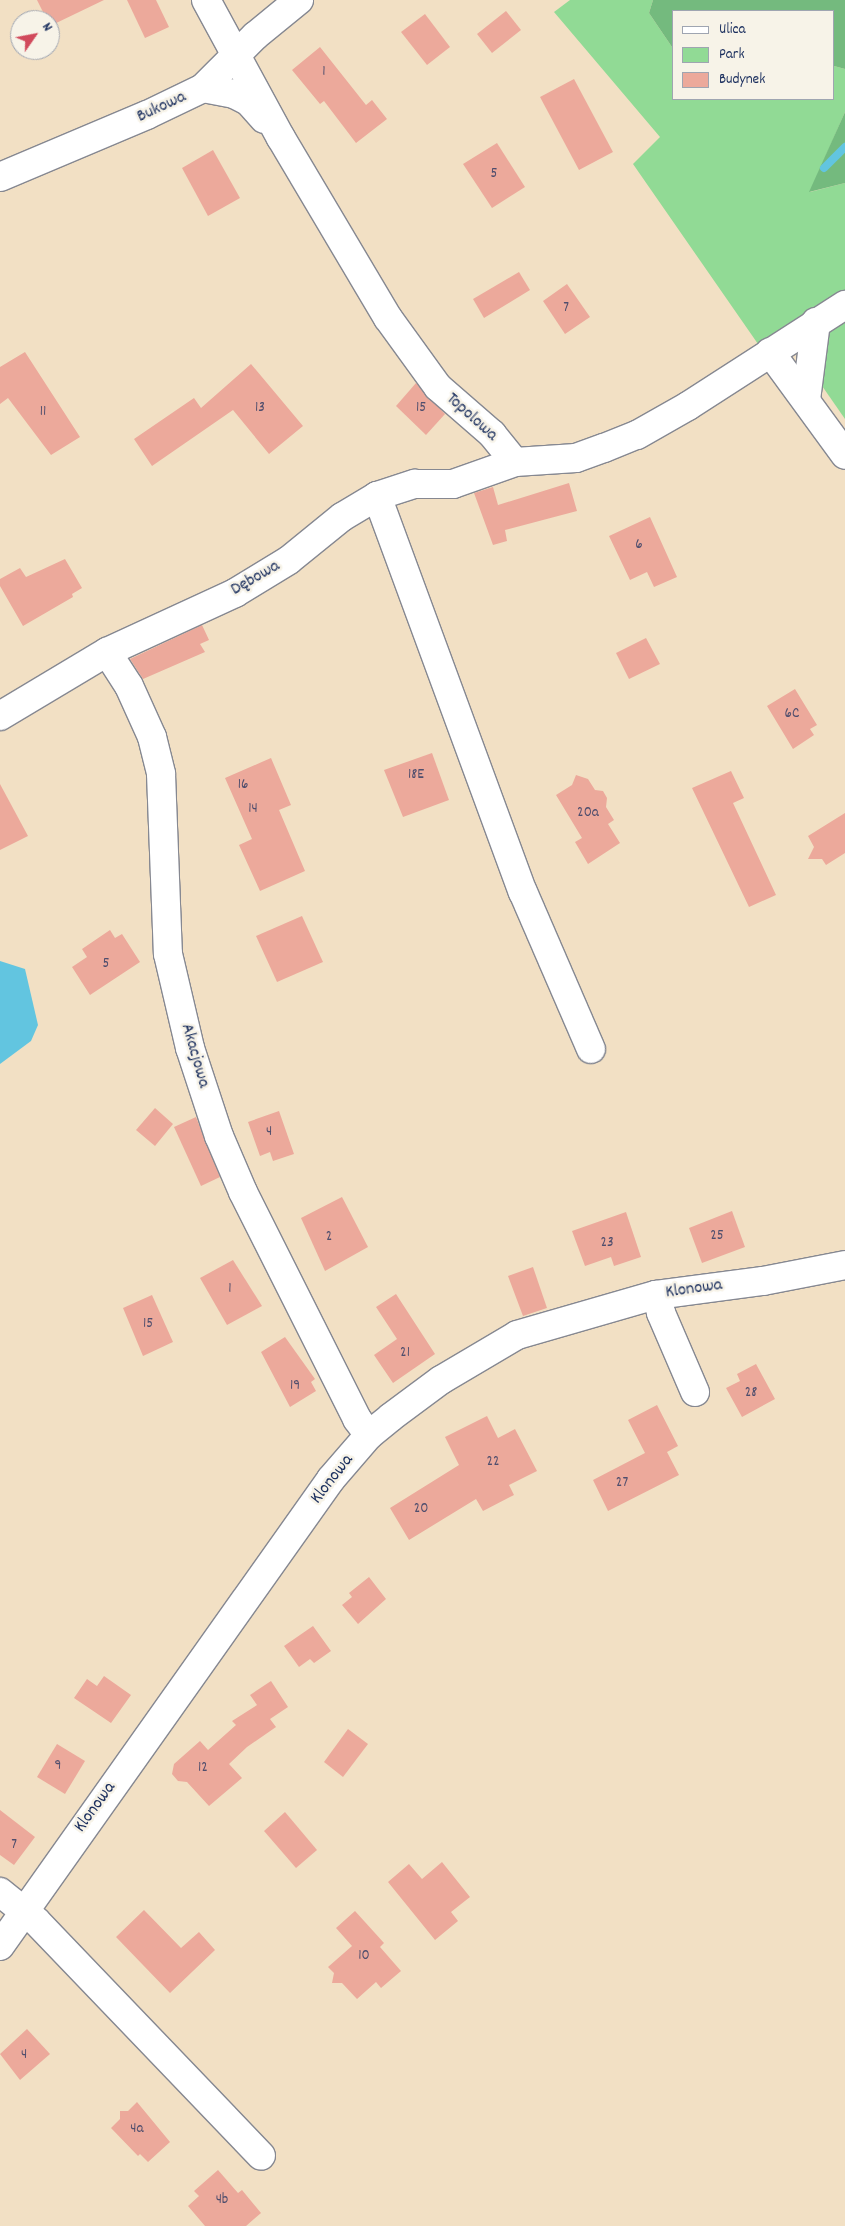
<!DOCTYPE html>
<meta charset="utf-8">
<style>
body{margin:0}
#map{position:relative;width:845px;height:2226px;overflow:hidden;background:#f2e0c4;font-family:Dekko,sans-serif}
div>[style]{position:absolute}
.green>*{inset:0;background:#91da95}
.forest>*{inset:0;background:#74ba7e}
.water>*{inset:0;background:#62c5e0}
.stream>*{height:8px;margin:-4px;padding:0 4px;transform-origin:4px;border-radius:4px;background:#62c5e0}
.building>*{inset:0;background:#eca99b}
.roads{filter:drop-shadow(1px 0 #868891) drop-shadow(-1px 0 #868891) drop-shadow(0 1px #868891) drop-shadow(0 -1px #868891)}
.minor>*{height:28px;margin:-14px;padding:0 14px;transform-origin:14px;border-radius:14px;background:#fff}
span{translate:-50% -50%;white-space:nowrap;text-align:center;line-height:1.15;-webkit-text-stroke:5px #f7f3e8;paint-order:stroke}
.number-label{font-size:15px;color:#4f4e6d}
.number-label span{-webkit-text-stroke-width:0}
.street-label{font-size:18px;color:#1b2f5e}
.legend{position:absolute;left:672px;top:10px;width:162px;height:90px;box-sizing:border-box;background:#f7f3e8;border:1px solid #9fa5b1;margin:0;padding:6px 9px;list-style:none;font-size:15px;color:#1b2f5e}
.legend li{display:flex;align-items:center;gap:10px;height:25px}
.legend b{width:25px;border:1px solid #9fa5b1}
.north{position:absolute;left:10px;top:10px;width:50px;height:50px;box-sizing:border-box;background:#f7f3e8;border:1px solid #9fa5b1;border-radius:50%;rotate:57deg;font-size:14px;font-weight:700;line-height:20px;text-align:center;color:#1b2f5e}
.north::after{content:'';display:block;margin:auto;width:18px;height:22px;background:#d1495b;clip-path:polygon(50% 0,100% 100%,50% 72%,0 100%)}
</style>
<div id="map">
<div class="green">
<i style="clip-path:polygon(570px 0,653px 0,649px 13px,674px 50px,674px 99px,834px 99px,834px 66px,845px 69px,845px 112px,810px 192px,845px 183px,845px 292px,758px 344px,633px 164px,660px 137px,554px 12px)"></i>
<i style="clip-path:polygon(845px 321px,845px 419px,820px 383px,830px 330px)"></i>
</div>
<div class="forest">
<i style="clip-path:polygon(653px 0,845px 0,845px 69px,834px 66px,834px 11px,674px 11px,674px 50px,649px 13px)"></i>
<i style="clip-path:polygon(845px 112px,845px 183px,809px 192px)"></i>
</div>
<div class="water">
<i style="clip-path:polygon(0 961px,25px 969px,38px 1025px,31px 1041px,0 1064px)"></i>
</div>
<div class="stream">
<i style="left:824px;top:168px;width:30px;rotate:-45deg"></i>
</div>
<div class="building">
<i style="clip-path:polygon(37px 0,104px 0,50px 26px,50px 20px,47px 20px)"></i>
<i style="clip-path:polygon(127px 0,156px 0,169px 27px,145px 38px)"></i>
<i style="clip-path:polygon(506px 11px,521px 30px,492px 53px,477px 34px)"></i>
<i style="clip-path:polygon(425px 14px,450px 47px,427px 65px,401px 32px)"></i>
<i style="clip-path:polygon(320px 47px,366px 105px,372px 100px,387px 119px,356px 143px,324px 101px,320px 104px,292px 70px)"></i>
<i style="clip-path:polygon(574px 79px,613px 152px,579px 170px,540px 97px)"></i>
<i style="clip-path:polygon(497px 143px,525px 187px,492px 208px,463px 164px)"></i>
<i style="clip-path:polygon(213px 150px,240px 198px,208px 216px,182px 168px)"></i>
<i style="clip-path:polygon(519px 272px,530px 290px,484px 318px,473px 299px)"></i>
<i style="clip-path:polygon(567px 284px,590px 317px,565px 334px,543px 301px)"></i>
<i style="clip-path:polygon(25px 352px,80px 437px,51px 455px,8px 398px,0 404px,0 367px)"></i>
<i style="clip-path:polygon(251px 364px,303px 426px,269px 454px,233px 410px,152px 466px,134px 439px,194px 398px,201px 408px)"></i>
<i style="clip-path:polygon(416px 383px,445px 414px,426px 435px,396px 406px)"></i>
<i style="clip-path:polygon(569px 483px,577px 511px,505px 530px,507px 541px,493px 545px,474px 493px,493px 487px,498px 505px)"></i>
<i style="clip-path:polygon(650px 517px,677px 577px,654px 587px,647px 572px,630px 580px,609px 536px)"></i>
<i style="clip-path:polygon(65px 559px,82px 588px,72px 594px,73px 597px,23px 626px,0 586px,0 579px,20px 568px,26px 577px)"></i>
<i style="clip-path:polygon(202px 625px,209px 640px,200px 644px,205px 652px,143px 679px,130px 659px)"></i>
<i style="clip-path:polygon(646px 638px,660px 664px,629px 679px,616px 653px)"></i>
<i style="clip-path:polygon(795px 689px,817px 725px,810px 729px,814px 735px,793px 749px,767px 706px)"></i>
<i style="clip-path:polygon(432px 753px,449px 800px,403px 817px,384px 770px)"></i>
<i style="clip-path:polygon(271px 758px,291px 805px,279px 810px,305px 871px,260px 891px,239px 845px,252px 839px,225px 778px)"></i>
<i style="clip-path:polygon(731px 771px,744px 798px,733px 803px,776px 895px,749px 907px,692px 788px)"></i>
<i style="clip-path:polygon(576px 775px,588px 779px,595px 790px,603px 791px,607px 798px,606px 807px,614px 820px,608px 824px,620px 843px,588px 864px,575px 842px,582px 838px,556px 795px,572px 785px)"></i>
<i style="clip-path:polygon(0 784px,28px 836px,0 850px)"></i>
<i style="clip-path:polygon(845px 813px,845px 853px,826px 865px,822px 859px,808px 859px,814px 847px,808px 836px)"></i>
<i style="clip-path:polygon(302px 916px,323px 962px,277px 982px,256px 936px)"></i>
<i style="clip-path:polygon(110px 930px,115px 938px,122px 934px,140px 962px,90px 995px,72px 967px,87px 957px,82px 949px)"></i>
<i style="clip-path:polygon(155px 1108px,173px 1124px,155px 1146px,136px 1130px)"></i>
<i style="clip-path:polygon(279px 1111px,294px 1154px,273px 1161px,270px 1152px,260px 1156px,248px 1122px)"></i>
<i style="clip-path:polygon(196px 1117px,220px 1177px,201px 1186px,174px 1127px)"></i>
<i style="clip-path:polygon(342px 1197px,368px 1247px,325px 1271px,301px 1218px)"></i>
<i style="clip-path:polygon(732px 1211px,745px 1247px,702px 1263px,689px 1228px)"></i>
<i style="clip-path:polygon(626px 1212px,641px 1257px,614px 1266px,611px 1257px,585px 1266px,572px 1231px)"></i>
<i style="clip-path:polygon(233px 1260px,262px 1306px,227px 1325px,200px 1278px)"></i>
<i style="clip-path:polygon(533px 1267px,547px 1308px,523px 1316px,508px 1276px)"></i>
<i style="clip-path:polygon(396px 1294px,435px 1354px,393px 1383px,374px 1355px,397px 1339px,376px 1307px)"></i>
<i style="clip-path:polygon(152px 1295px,173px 1342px,143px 1356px,123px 1308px)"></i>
<i style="clip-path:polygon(285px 1337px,315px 1379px,311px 1382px,316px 1391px,290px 1407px,261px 1352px)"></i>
<i style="clip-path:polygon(756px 1364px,775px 1399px,742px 1417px,726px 1388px,740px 1381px,737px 1374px)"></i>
<i style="clip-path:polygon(657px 1405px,678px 1446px,667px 1452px,679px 1475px,608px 1511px,593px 1480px,645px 1453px,628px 1420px)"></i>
<i style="clip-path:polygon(487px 1416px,498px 1438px,515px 1429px,537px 1471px,509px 1485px,514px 1495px,483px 1511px,476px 1499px,409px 1540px,390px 1508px,459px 1465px,445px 1437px)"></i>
<i style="clip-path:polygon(369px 1577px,386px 1599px,358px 1624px,342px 1605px,352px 1597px,349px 1593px)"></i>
<i style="clip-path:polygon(313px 1626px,331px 1651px,314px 1663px,310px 1659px,299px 1667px,284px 1646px)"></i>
<i style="clip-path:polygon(104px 1676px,131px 1695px,111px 1723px,74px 1698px,87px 1679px,97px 1686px)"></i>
<i style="clip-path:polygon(271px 1681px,288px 1707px,270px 1719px,276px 1727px,247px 1747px,229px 1764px,242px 1778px,209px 1806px,187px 1782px,178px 1781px,172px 1774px,174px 1764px,200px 1741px,208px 1750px,236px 1725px,232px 1721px,257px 1705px,250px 1695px)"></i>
<i style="clip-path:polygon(348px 1729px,368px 1744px,343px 1777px,324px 1762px)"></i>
<i style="clip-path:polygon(57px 1744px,85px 1761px,65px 1794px,37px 1777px)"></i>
<i style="clip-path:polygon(0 1810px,35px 1837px,14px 1865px,0 1855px)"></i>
<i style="clip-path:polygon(285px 1812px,317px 1850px,296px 1868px,264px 1831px)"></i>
<i style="clip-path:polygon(442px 1862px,470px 1897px,451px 1912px,458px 1921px,435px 1940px,388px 1882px,409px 1864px,422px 1879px)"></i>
<i style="clip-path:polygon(144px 1910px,181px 1948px,199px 1932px,215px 1950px,170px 1993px,116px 1937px)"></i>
<i style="clip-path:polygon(355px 1911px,384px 1943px,380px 1947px,401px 1971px,381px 1988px,376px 1982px,357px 1999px,342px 1983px,332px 1983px,334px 1973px,328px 1967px,352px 1946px,336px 1928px)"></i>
<i style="clip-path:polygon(27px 2029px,50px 2054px,20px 2080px,0 2054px)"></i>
<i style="clip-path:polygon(137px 2102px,170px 2142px,148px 2162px,140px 2154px,138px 2156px,111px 2128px,120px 2119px,120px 2111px,128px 2111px)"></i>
<i style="clip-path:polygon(218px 2170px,238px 2193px,242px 2190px,261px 2213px,246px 2226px,205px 2226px,188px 2206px,199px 2196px,194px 2191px)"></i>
</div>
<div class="roads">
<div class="minor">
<i style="left:206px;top:0;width:157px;rotate:61.5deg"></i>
<i style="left:281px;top:138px;width:209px;rotate:59.3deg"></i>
<i style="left:388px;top:318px;width:85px;rotate:54.1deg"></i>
<i style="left:438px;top:387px;width:72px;rotate:41deg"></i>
<i style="left:492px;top:434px;width:36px;rotate:51deg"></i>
<i style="left:203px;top:88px;width:32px;rotate:11deg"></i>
<i style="left:234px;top:94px;width:16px;rotate:27deg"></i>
<i style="left:248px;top:101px;width:24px;rotate:48deg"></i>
<i style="left:0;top:177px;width:160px;rotate:-22.9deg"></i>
<i style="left:147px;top:115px;width:62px;rotate:-25.7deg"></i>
<i style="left:203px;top:88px;width:74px;rotate:-45deg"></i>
<i style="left:255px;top:36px;width:57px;rotate:-39.3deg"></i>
<i style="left:770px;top:352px;width:127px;rotate:53.9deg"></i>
<i style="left:806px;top:400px;width:79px;rotate:-82.7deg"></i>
<i style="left:377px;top:496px;width:422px;rotate:69.8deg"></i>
<i style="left:523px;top:892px;width:171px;rotate:66.6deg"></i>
<i style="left:107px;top:652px;width:40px;rotate:57.1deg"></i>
<i style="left:129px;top:686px;width:56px;rotate:65.7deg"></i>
<i style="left:152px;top:737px;width:38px;rotate:76deg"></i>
<i style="left:161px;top:774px;width:180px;rotate:87.8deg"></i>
<i style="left:168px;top:954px;width:97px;rotate:76.8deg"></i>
<i style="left:190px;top:1048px;width:93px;rotate:71.8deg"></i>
<i style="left:219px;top:1136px;width:61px;rotate:66.8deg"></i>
<i style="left:243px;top:1192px;width:254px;rotate:63.3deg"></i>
<i style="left:357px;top:1419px;width:20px;rotate:53deg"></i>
<i style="left:0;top:716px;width:125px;rotate:-30.9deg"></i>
<i style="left:107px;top:652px;width:141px;rotate:-24.7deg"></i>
<i style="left:235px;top:593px;width:63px;rotate:-31.4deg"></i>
<i style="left:289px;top:560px;width:68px;rotate:-39.1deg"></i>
<i style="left:342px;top:517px;width:41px;rotate:-31deg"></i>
<i style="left:377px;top:496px;width:40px;rotate:-18deg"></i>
<i style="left:415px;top:484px;width:38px"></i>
<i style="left:453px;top:484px;width:66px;rotate:-19.5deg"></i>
<i style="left:515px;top:462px;width:61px;rotate:-3.8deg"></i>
<i style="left:576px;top:458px;width:30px;rotate:-20deg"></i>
<i style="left:604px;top:448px;width:35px;rotate:-22deg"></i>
<i style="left:637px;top:435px;width:59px;rotate:-29.6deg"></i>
<i style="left:688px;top:406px;width:187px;rotate:-32.8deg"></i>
<i style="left:656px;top:1295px;width:19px;rotate:74deg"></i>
<i style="left:661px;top:1313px;width:86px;rotate:66.7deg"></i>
<i style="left:0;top:1892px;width:46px;rotate:38.9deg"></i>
<i style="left:36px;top:1921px;width:325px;rotate:46.2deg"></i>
<i style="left:0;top:1946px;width:572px;rotate:-54.67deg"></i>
<i style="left:331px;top:1479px;width:58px;rotate:-49.2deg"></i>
<i style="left:369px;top:1435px;width:28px;rotate:-39deg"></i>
<i style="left:391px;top:1417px;width:62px;rotate:-36.5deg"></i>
<i style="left:441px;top:1380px;width:88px;rotate:-30.6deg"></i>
<i style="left:517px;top:1335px;width:145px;rotate:-16.1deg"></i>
<i style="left:656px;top:1295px;width:108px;rotate:-7.5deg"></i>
<i style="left:763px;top:1281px;width:84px;rotate:-11deg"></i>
</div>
</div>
<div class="number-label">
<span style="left:324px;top:73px">1</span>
<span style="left:494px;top:175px">5</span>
<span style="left:566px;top:309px">7</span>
<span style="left:260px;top:409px">13</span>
<span style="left:421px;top:409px">15</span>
<span style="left:43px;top:413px">11</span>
<span style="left:639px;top:546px">6</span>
<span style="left:792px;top:715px">6C</span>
<span style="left:416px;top:776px">18E</span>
<span style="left:243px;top:786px">16</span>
<span style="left:253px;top:810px">14</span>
<span style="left:588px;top:814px">20a</span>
<span style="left:106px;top:965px">5</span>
<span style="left:269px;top:1133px">4</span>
<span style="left:717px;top:1237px">25</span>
<span style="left:329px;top:1238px">2</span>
<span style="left:607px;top:1244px">23</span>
<span style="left:230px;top:1290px">1</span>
<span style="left:148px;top:1325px">15</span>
<span style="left:405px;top:1354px">21</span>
<span style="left:295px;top:1387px">19</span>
<span style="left:751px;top:1394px">28</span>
<span style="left:493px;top:1463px">22</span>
<span style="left:622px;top:1484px">27</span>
<span style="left:421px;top:1510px">20</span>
<span style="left:58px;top:1767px">9</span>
<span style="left:203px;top:1769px">12</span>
<span style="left:14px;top:1846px">7</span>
<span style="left:364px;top:1957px">10</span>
<span style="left:24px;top:2056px">4</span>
<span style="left:137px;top:2130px">4a</span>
<span style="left:222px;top:2201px">4b</span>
</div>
<div class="street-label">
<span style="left:162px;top:108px;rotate:-25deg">Bukowa</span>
<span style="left:471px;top:418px;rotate:42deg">Topolowa</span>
<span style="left:256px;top:579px;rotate:-30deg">Dębowa</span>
<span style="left:194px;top:1056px;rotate:74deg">Akacjowa</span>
<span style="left:694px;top:1290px;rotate:-8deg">Klonowa</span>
<span style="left:333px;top:1480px;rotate:-52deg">Klonowa</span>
<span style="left:96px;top:1808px;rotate:-54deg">Klonowa</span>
</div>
<ul class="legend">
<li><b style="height:6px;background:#fff"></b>Ulica</li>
<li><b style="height:14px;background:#91da95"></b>Park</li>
<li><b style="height:14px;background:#eca99b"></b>Budynek</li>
</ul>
<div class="north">N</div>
</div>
